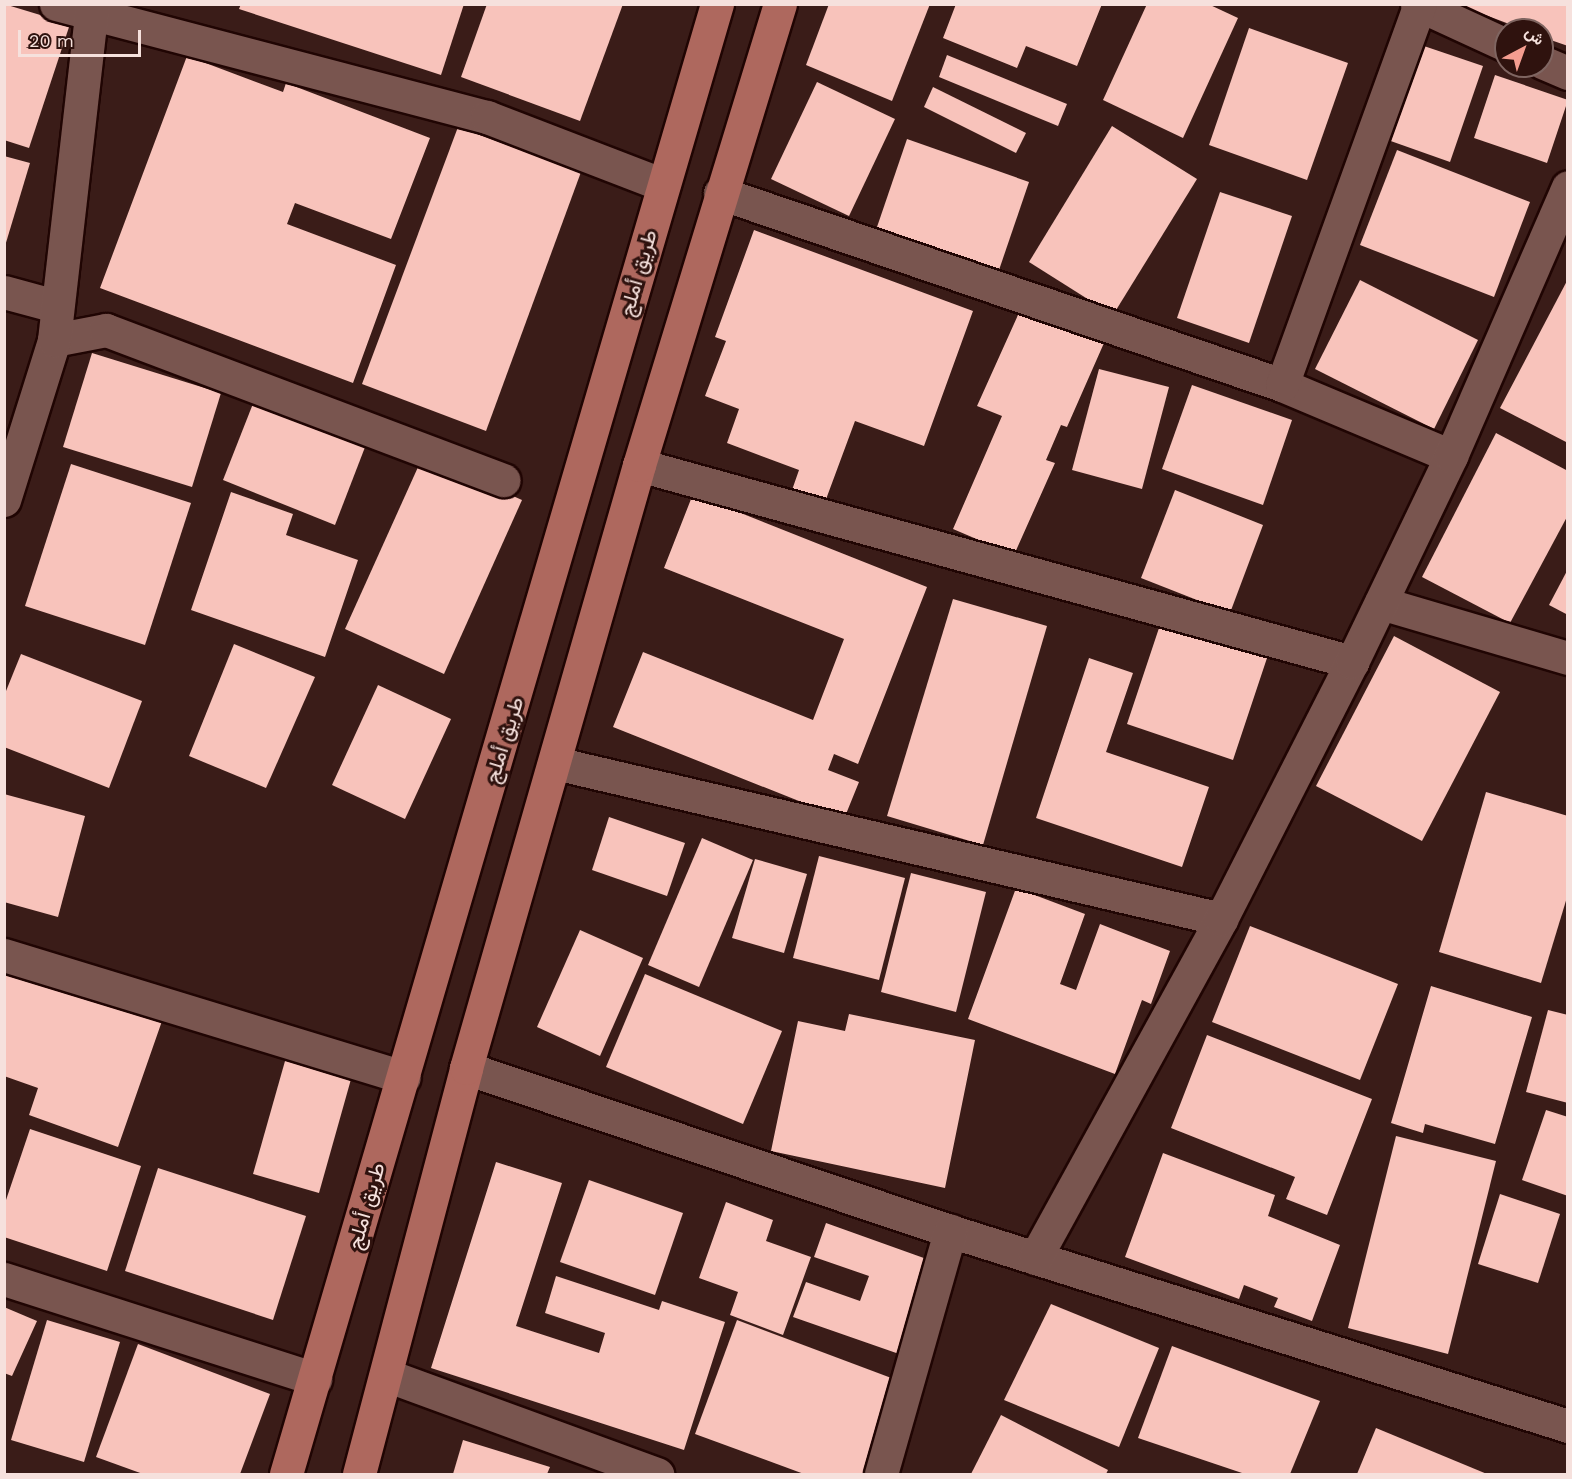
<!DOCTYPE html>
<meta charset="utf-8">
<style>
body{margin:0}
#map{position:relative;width:1572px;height:1479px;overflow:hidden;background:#3a1c18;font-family:"Work Sans",Vazirmatn,sans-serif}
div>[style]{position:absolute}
.building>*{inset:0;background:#f8c3bb}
.roads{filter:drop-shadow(2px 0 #200503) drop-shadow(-2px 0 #200503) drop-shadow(0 2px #200503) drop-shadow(0 -2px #200503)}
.minor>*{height:33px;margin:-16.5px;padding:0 16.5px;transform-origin:16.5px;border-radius:16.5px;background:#79554f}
.trunk>*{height:33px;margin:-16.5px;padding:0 16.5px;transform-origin:16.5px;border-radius:16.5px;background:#ae685e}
span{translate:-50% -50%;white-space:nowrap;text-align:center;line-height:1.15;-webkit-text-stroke:6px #2f120e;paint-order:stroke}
.street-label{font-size:21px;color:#f6e1dd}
.frame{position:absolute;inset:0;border:6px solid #f6e1dd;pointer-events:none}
.north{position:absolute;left:1494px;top:18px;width:60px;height:60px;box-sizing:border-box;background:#2f120e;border:2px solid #7f6561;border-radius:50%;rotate:41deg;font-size:16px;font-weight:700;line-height:24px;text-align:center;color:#f6e1dd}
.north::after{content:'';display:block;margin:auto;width:21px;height:27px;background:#f59d90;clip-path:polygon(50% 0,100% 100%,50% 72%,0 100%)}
.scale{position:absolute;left:18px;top:30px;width:123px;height:27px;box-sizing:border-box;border:3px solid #f6e1dd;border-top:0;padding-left:8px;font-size:18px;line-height:21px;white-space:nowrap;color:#f6e1dd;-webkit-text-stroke:4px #2f120e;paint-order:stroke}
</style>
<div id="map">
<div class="building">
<i style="clip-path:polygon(4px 4px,70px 24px,29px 148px,4px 140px)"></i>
<i style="clip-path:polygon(241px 4px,464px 4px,441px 75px,239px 9px)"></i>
<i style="clip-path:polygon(487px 4px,623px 4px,580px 121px,461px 77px)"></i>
<i style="clip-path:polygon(829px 4px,930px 4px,892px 101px,806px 65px)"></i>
<i style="clip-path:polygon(956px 4px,1102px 4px,1077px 66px,1026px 46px,1017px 68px,943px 38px)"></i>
<i style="clip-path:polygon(1147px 4px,1208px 4px,1238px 18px,1183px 138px,1103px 100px)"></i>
<i style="clip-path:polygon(1568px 4px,1568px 46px,1542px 37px,1542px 30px,1525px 30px,1459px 5px)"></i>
<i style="clip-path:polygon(1249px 28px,1348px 63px,1307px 180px,1209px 145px)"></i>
<i style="clip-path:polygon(1418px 44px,1483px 66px,1450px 162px,1385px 139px)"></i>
<i style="clip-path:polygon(947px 55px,1067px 104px,1058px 126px,939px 77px)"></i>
<i style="clip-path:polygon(187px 56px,283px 92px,286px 83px,430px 138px,391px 239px,295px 203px,287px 224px,396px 265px,353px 383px,100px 288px)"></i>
<i style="clip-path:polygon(1495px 75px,1568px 100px,1547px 163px,1474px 138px)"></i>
<i style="clip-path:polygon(817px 82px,895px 119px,849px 216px,771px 179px)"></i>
<i style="clip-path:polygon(933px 87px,1026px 133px,1016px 153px,924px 107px)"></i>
<i style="clip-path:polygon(1112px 126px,1197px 179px,1113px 315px,1029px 262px)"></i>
<i style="clip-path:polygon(458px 127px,581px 172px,486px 431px,362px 384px)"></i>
<i style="clip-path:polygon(907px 139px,1029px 182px,999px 270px,877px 227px)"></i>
<i style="clip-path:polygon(1397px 150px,1530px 202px,1494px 297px,1360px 245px)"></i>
<i style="clip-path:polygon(4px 156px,30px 163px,5px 246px,4px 246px)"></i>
<i style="clip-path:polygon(1220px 192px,1292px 216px,1249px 343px,1177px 318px)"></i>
<i style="clip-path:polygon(754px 230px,973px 311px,924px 446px,855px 421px,825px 502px,792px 490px,799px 470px,727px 443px,739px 409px,705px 396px,726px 341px,715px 337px)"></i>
<i style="clip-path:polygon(1568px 279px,1568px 443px,1500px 408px)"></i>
<i style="clip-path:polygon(1360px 280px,1478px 340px,1434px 429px,1315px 369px)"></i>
<i style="clip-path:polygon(1022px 306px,1104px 343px,1067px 427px,1061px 425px,1046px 460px,1055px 463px,1014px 555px,953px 529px,1002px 416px,977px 406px)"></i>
<i style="clip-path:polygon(92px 353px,221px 393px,192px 487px,63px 447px)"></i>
<i style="clip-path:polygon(1099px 369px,1169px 387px,1142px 489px,1072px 470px)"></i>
<i style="clip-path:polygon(1192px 385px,1292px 420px,1263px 505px,1162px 469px)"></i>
<i style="clip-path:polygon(256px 396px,367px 442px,335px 525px,223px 480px)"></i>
<i style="clip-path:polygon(1496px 433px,1568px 471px,1568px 515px,1510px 623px,1422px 577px)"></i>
<i style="clip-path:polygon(423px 456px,522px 500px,444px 674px,345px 629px)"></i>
<i style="clip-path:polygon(71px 464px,191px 503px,145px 645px,25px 606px)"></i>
<i style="clip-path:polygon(1175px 490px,1263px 525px,1230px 613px,1141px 578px)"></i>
<i style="clip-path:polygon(231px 492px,293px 514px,286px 535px,358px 560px,325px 657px,191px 610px)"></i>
<i style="clip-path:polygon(693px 494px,927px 587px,858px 764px,834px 754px,828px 770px,859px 782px,844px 819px,613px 727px,643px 652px,813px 720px,844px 639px,664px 568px)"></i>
<i style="clip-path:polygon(1568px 569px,1568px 615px,1549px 605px)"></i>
<i style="clip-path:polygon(953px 599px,1047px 626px,983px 845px,887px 816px)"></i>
<i style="clip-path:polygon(1161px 622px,1267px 658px,1233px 760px,1127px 724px)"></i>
<i style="clip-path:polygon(1394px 636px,1500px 692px,1422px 841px,1316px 786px)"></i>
<i style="clip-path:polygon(234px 644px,315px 677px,266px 788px,189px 756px)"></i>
<i style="clip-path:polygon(21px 654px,142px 701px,109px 788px,4px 747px,4px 696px)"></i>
<i style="clip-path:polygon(1089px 658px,1133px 673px,1106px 752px,1209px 787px,1182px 867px,1036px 818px)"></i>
<i style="clip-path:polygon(378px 685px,451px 719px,405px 819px,332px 785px)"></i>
<i style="clip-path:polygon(1486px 792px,1568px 816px,1568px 894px,1541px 983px,1439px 952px)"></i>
<i style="clip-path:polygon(4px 794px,85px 816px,58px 917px,4px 902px)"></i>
<i style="clip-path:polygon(609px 817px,685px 843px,667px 896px,592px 870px)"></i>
<i style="clip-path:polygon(702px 838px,753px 860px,699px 987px,648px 965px)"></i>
<i style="clip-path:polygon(819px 856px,905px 878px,879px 980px,793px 958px)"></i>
<i style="clip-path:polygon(755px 859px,807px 874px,784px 953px,732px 938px)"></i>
<i style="clip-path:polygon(911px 873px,986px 892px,956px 1012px,881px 992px)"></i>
<i style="clip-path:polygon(1016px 888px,1085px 914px,1060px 984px,1076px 990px,1100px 924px,1170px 951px,1151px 1004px,1142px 1000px,1115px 1074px,968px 1019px)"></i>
<i style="clip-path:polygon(1250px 926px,1398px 984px,1360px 1080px,1212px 1022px)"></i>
<i style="clip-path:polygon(580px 930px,643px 958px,600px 1056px,537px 1027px)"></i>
<i style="clip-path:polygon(4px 966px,162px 1021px,118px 1147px,29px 1115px,38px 1088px,4px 1076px)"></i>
<i style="clip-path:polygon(645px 974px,782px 1031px,743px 1124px,606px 1067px)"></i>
<i style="clip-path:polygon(1431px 986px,1532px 1017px,1495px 1144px,1425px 1124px,1423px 1133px,1391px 1123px)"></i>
<i style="clip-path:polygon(1548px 1010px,1568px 1015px,1568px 1103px,1526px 1092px)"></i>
<i style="clip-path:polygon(849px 1014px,975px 1040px,945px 1188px,771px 1151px,798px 1021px,845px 1031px)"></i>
<i style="clip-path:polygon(1207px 1035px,1372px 1099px,1327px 1215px,1286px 1199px,1295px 1177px,1171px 1128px)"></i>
<i style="clip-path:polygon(287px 1054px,353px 1072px,319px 1193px,253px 1174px)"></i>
<i style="clip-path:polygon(1546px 1110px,1568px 1117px,1568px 1196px,1522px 1180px)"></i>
<i style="clip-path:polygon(30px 1129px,141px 1166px,107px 1271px,4px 1237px,4px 1206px)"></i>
<i style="clip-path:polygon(1396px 1136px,1496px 1161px,1448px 1354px,1348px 1328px)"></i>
<i style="clip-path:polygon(1163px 1153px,1275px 1195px,1268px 1216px,1340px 1245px,1312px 1321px,1274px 1307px,1278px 1298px,1244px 1285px,1239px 1299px,1125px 1257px)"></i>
<i style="clip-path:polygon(496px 1162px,562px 1183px,516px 1326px,599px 1353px,605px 1333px,545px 1313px,556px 1276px,659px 1310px,662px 1301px,725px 1322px,684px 1450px,431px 1368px)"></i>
<i style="clip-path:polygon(158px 1168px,306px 1216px,273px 1320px,125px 1271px)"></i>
<i style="clip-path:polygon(589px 1180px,683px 1213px,655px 1295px,560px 1262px)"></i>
<i style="clip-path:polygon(1500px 1194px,1560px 1214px,1538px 1283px,1478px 1264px)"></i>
<i style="clip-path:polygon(726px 1202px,773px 1220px,766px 1241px,811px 1257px,783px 1335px,730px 1315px,738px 1292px,699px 1278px)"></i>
<i style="clip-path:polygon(826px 1223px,935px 1262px,902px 1355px,793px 1317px,806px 1282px,860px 1301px,869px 1276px,814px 1257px)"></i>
<i style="clip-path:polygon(1051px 1304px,1159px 1348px,1119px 1447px,1004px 1400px)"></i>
<i style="clip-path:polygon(4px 1307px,37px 1321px,12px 1376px,4px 1373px)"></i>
<i style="clip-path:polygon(47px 1320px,120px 1342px,84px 1462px,11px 1440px)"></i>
<i style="clip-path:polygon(737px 1320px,902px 1382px,868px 1474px,804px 1474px,695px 1434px)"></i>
<i style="clip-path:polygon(138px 1344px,270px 1394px,240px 1474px,143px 1474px,96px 1457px)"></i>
<i style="clip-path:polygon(1172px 1346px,1320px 1401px,1290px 1474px,1245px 1474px,1138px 1438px)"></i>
<i style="clip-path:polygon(1001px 1415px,1108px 1470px,1106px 1474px,971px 1474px)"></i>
<i style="clip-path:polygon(1376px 1428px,1487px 1474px,1357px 1474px)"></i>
<i style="clip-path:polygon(463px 1440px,550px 1467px,547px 1474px,453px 1474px)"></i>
</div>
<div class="roads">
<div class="minor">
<i style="left:56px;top:4px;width:446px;rotate:14.7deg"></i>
<i style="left:487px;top:117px;width:189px;rotate:21.1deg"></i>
<i style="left:1417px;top:4px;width:98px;rotate:24.7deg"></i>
<i style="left:1542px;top:62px;width:28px;rotate:23deg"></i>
<i style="left:720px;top:193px;width:594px;rotate:18.86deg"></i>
<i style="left:1282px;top:385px;width:183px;rotate:22.8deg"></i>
<i style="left:4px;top:292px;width:54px;rotate:15.1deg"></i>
<i style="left:54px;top:340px;width:53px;rotate:-10.9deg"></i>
<i style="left:106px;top:330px;width:425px;rotate:20.7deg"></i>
<i style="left:1282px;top:385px;width:405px;rotate:-70.1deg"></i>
<i style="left:639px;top:465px;width:740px;rotate:15.45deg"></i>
<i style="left:4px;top:500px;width:168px;rotate:-72.6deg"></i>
<i style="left:54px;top:340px;width:338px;rotate:-83.5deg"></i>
<i style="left:1381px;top:603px;width:195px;rotate:16.4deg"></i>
<i style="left:555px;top:763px;width:684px;rotate:13.18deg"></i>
<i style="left:4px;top:955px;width:418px;rotate:17deg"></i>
<i style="left:466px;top:1068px;width:511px;rotate:18.61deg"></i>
<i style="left:950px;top:1231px;width:648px;rotate:17.51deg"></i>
<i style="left:1035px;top:1258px;width:387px;rotate:-61.2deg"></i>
<i style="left:1221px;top:919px;width:288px;rotate:-63deg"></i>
<i style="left:1352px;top:662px;width:229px;rotate:-64.3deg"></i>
<i style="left:1451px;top:456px;width:293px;rotate:-66.5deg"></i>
<i style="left:4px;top:1279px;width:327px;rotate:17.8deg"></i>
<i style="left:386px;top:1375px;width:289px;rotate:20.1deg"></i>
<i style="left:881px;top:1474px;width:253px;rotate:-74.1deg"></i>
</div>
<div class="trunk">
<i style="left:286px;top:1474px;width:1532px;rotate:-73.66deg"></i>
<i style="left:359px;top:1474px;width:420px;rotate:-75.2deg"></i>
<i style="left:466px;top:1068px;width:627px;rotate:-73.99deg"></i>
<i style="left:639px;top:465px;width:482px;rotate:-73deg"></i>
</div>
</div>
<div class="street-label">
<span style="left:638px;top:273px;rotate:-74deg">طريق أملج</span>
<span style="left:504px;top:740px;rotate:-73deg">طريق أملج</span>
<span style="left:366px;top:1206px;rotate:-74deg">طريق أملج</span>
</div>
<div class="frame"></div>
<div class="north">ش</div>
<div class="scale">20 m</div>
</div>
